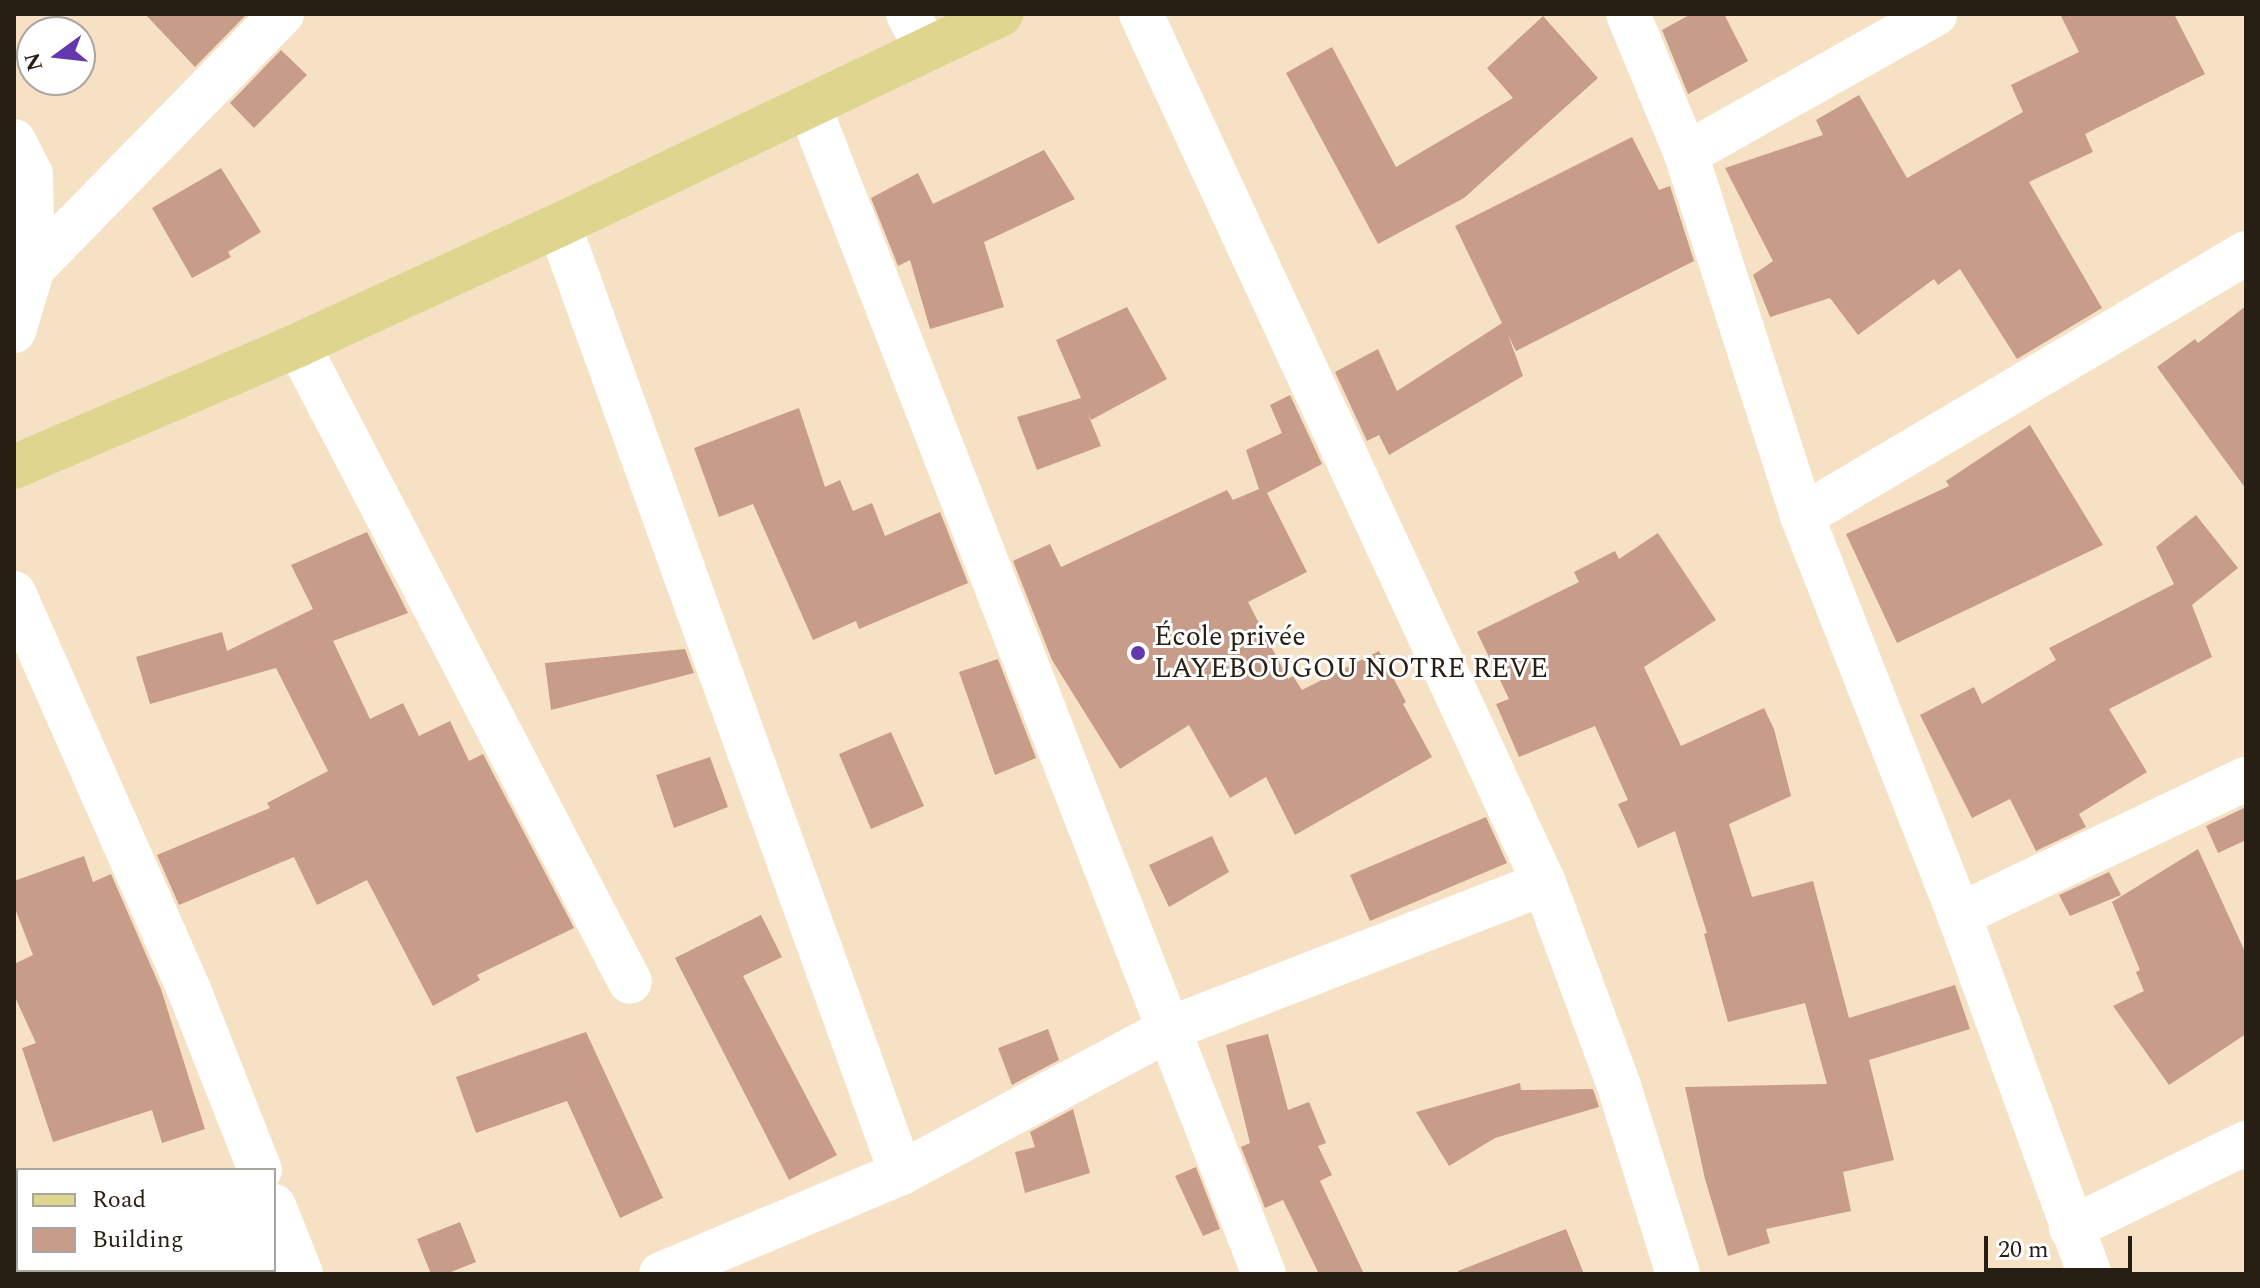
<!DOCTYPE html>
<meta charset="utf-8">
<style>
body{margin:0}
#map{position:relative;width:2260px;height:1288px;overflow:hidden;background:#f7e1c4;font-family:Spectral,serif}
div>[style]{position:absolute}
.building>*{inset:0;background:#c79d89}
.minor>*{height:44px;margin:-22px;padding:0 22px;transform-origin:22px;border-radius:22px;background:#fff}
.major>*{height:44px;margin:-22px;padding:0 22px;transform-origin:22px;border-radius:22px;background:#ded68f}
.dots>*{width:22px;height:22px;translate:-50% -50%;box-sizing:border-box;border:4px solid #fff;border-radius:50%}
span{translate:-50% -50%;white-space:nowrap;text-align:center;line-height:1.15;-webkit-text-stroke:6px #fff;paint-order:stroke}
.poi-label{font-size:28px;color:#271f14}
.left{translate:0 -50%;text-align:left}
.frame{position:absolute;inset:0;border:16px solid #271f14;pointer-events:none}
.legend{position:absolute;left:16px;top:1168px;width:260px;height:104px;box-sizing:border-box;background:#fff;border:2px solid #a9a5a1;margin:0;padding:10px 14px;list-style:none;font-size:24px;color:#271f14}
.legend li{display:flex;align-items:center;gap:16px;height:40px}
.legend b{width:40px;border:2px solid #a9a5a1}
.north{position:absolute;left:16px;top:16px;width:80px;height:80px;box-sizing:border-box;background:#fff;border:2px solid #a9a5a1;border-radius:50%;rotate:255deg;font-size:22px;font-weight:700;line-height:32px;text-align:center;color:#271f14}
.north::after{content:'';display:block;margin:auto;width:28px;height:36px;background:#6437ae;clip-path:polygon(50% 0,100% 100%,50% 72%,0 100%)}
.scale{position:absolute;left:1984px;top:1236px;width:148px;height:36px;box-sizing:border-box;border:4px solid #271f14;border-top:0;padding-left:10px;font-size:24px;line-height:28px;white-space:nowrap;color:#271f14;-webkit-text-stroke:6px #fff;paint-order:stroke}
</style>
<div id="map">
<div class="building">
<i style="clip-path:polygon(145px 14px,243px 14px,245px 16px,195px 67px)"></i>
<i style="clip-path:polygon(1691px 14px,1724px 14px,1748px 61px,1688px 94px,1662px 30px)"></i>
<i style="clip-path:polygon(2060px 14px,2174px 14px,2205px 74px,2085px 134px,2093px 152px,2029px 182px,2102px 308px,2017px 359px,1960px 269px,1938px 285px,1934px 279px,1858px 335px,1830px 298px,1770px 317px,1753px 275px,1773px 261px,1725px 168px,1823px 135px,1816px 120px,1859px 95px,1907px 178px,2023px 112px,2011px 85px,2079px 52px)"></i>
<i style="clip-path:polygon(1543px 16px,1598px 78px,1464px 198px,1378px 244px,1286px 73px,1332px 47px,1396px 167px,1513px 98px,1487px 68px)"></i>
<i style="clip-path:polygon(281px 50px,307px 75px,254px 128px,230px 103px)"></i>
<i style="clip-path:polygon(1632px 137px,1659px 190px,1670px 186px,1694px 261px,1516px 351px,1508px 335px,1523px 376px,1389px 455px,1379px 435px,1367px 441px,1335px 372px,1378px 349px,1397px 391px,1502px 323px,1455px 226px)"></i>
<i style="clip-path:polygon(1044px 150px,1075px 199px,984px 242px,1004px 307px,930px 329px,910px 260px,898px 266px,871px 198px,918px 173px,933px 204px)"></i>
<i style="clip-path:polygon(221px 168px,261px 232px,228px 252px,231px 257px,192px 278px,152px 208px)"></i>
<i style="clip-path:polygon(2246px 306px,2246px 489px,2157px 367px,2195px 339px,2198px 343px)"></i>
<i style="clip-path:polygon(1127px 307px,1167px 379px,1091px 420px,1087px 412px,1101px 446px,1037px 470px,1017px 417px,1081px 398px,1056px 340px)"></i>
<i style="clip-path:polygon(1290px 395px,1322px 464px,1267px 493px,1307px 572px,1248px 602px,1288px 679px,1293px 676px,1302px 690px,1379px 651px,1406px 702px,1403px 704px,1432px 757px,1295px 835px,1266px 777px,1230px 798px,1189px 725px,1120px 769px,1052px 660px,1013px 561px,1050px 544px,1061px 567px,1227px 490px,1233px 500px,1259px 489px,1246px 450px,1282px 433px,1270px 405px)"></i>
<i style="clip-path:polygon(799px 408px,825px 487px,840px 480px,853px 511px,872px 503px,885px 536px,940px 512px,968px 583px,859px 629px,856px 621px,813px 640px,753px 504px,719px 517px,694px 448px)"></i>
<i style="clip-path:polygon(2030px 425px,2103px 545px,1897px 643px,1846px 534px,1949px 486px,1946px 481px)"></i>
<i style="clip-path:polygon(2196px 515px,2238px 568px,2192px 605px,2212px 657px,2109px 709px,2147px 772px,2079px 814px,2086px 827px,2036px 851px,2010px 799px,1972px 818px,1920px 715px,1974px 687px,1982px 704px,2056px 660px,2049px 648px,2174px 584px,2156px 547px)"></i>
<i style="clip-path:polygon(367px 532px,408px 613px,333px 641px,370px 719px,403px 703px,419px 736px,450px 721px,469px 761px,483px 754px,574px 928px,477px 975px,480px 980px,433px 1006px,367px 880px,317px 905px,294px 857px,179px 905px,157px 855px,270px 808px,267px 803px,328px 771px,276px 668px,150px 704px,136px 657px,222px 632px,227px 651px,313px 609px,291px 565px)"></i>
<i style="clip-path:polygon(1658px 533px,1716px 620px,1644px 667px,1681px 746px,1764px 708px,1774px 729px,1791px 796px,1729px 824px,1752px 897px,1813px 881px,1849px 1018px,1955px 985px,1970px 1029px,1869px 1060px,1894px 1160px,1843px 1172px,1851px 1211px,1766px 1229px,1770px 1243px,1728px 1256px,1705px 1179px,1685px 1087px,1827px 1084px,1805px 1003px,1728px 1022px,1704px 934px,1707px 933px,1675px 831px,1638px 848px,1618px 804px,1628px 800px,1595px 726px,1519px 757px,1496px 704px,1509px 699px,1477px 632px,1579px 582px,1574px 572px,1615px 551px,1619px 559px)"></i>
<i style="clip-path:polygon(685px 649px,694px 673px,551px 710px,545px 663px)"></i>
<i style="clip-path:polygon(998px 659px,1036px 758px,995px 775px,959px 672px)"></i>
<i style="clip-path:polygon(891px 732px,924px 806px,871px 829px,839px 754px)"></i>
<i style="clip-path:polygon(710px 757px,728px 807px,674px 828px,656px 775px)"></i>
<i style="clip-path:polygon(2246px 807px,2246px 840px,2218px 853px,2206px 826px)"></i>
<i style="clip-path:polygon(1486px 817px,1507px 863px,1370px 921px,1350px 875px)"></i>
<i style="clip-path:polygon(1212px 836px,1229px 872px,1169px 907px,1149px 865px)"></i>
<i style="clip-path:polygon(2198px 849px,2246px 954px,2246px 1034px,2169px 1085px,2113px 1006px,2144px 991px,2136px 972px,2140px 970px,2112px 902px)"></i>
<i style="clip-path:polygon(84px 856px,93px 882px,111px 874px,161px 989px,205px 1129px,162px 1143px,152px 1110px,53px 1142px,22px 1048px,36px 1043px,14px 995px,14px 964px,33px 955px,14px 906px,14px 881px)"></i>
<i style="clip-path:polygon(2109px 872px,2121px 895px,2070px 916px,2059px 895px)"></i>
<i style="clip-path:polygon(761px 915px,782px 957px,743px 976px,837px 1155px,789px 1180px,675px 958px)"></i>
<i style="clip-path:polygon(1048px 1029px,1059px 1060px,1012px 1085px,998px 1048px)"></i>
<i style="clip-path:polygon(586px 1032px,663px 1198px,620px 1218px,567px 1101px,476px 1133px,456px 1077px)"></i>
<i style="clip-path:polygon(1268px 1034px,1288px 1110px,1309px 1102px,1326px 1143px,1318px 1146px,1332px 1175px,1320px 1181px,1364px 1274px,1319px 1274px,1283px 1200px,1265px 1208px,1241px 1147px,1250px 1143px,1226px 1045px)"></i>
<i style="clip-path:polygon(1520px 1083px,1521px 1090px,1593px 1089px,1599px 1107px,1495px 1138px,1449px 1166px,1416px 1112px)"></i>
<i style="clip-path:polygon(1073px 1109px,1090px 1173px,1025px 1193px,1015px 1152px,1035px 1147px,1030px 1132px)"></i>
<i style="clip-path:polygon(1196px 1167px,1220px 1229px,1203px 1236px,1175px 1176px)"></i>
<i style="clip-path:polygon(460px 1222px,476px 1262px,446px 1274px,431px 1274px,417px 1239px)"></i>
<i style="clip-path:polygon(1566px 1229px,1584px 1274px,1459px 1274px,1458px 1271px)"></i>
</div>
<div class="minor">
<i style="left:908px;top:14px;width:40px;rotate:62deg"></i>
<i style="left:1141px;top:14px;width:958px;rotate:65.12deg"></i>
<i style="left:1544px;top:883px;width:216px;rotate:69.7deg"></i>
<i style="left:1619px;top:1086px;width:197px;rotate:72.6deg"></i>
<i style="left:1628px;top:14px;width:152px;rotate:67.5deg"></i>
<i style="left:1686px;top:154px;width:380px;rotate:72.2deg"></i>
<i style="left:1802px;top:516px;width:429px;rotate:68.5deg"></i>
<i style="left:1959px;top:915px;width:382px;rotate:70deg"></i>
<i style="left:809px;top:106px;width:1253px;rotate:68.72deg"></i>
<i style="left:14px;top:141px;width:37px;rotate:63deg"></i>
<i style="left:31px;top:174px;width:94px;rotate:88.8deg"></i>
<i style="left:33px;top:268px;width:66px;rotate:106.8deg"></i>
<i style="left:1686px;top:154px;width:286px;rotate:-29.3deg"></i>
<i style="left:559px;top:225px;width:1008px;rotate:70.16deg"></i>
<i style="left:33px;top:268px;width:356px;rotate:-45.6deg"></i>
<i style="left:298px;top:345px;width:718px;rotate:62.47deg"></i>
<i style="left:1802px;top:516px;width:516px;rotate:-30.64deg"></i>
<i style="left:14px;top:593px;width:439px;rotate:66.2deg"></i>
<i style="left:191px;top:995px;width:188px;rotate:68.5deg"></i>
<i style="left:1959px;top:915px;width:318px;rotate:-25.4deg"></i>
<i style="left:274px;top:1206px;width:73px;rotate:68.3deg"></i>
<i style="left:2071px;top:1228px;width:195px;rotate:-25.9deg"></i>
<i style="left:661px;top:1274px;width:260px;rotate:-22.8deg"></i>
<i style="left:901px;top:1173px;width:306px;rotate:-28.2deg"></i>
<i style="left:1171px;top:1028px;width:400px;rotate:-21.2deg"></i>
</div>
<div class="major">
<i style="left:14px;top:467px;width:309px;rotate:-23.2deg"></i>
<i style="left:298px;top:345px;width:287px;rotate:-24.7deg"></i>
<i style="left:559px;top:225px;width:490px;rotate:-25.5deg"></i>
</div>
<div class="dots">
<i style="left:1138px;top:653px;background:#6437ae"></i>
</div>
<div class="poi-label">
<span class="left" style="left:1154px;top:653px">École privée<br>LAYEBOUGOU NOTRE REVE</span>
</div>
<div class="frame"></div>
<ul class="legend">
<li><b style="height:10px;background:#ded68f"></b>Road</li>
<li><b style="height:22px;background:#c79d89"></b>Building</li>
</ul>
<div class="north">N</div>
<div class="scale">20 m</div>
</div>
